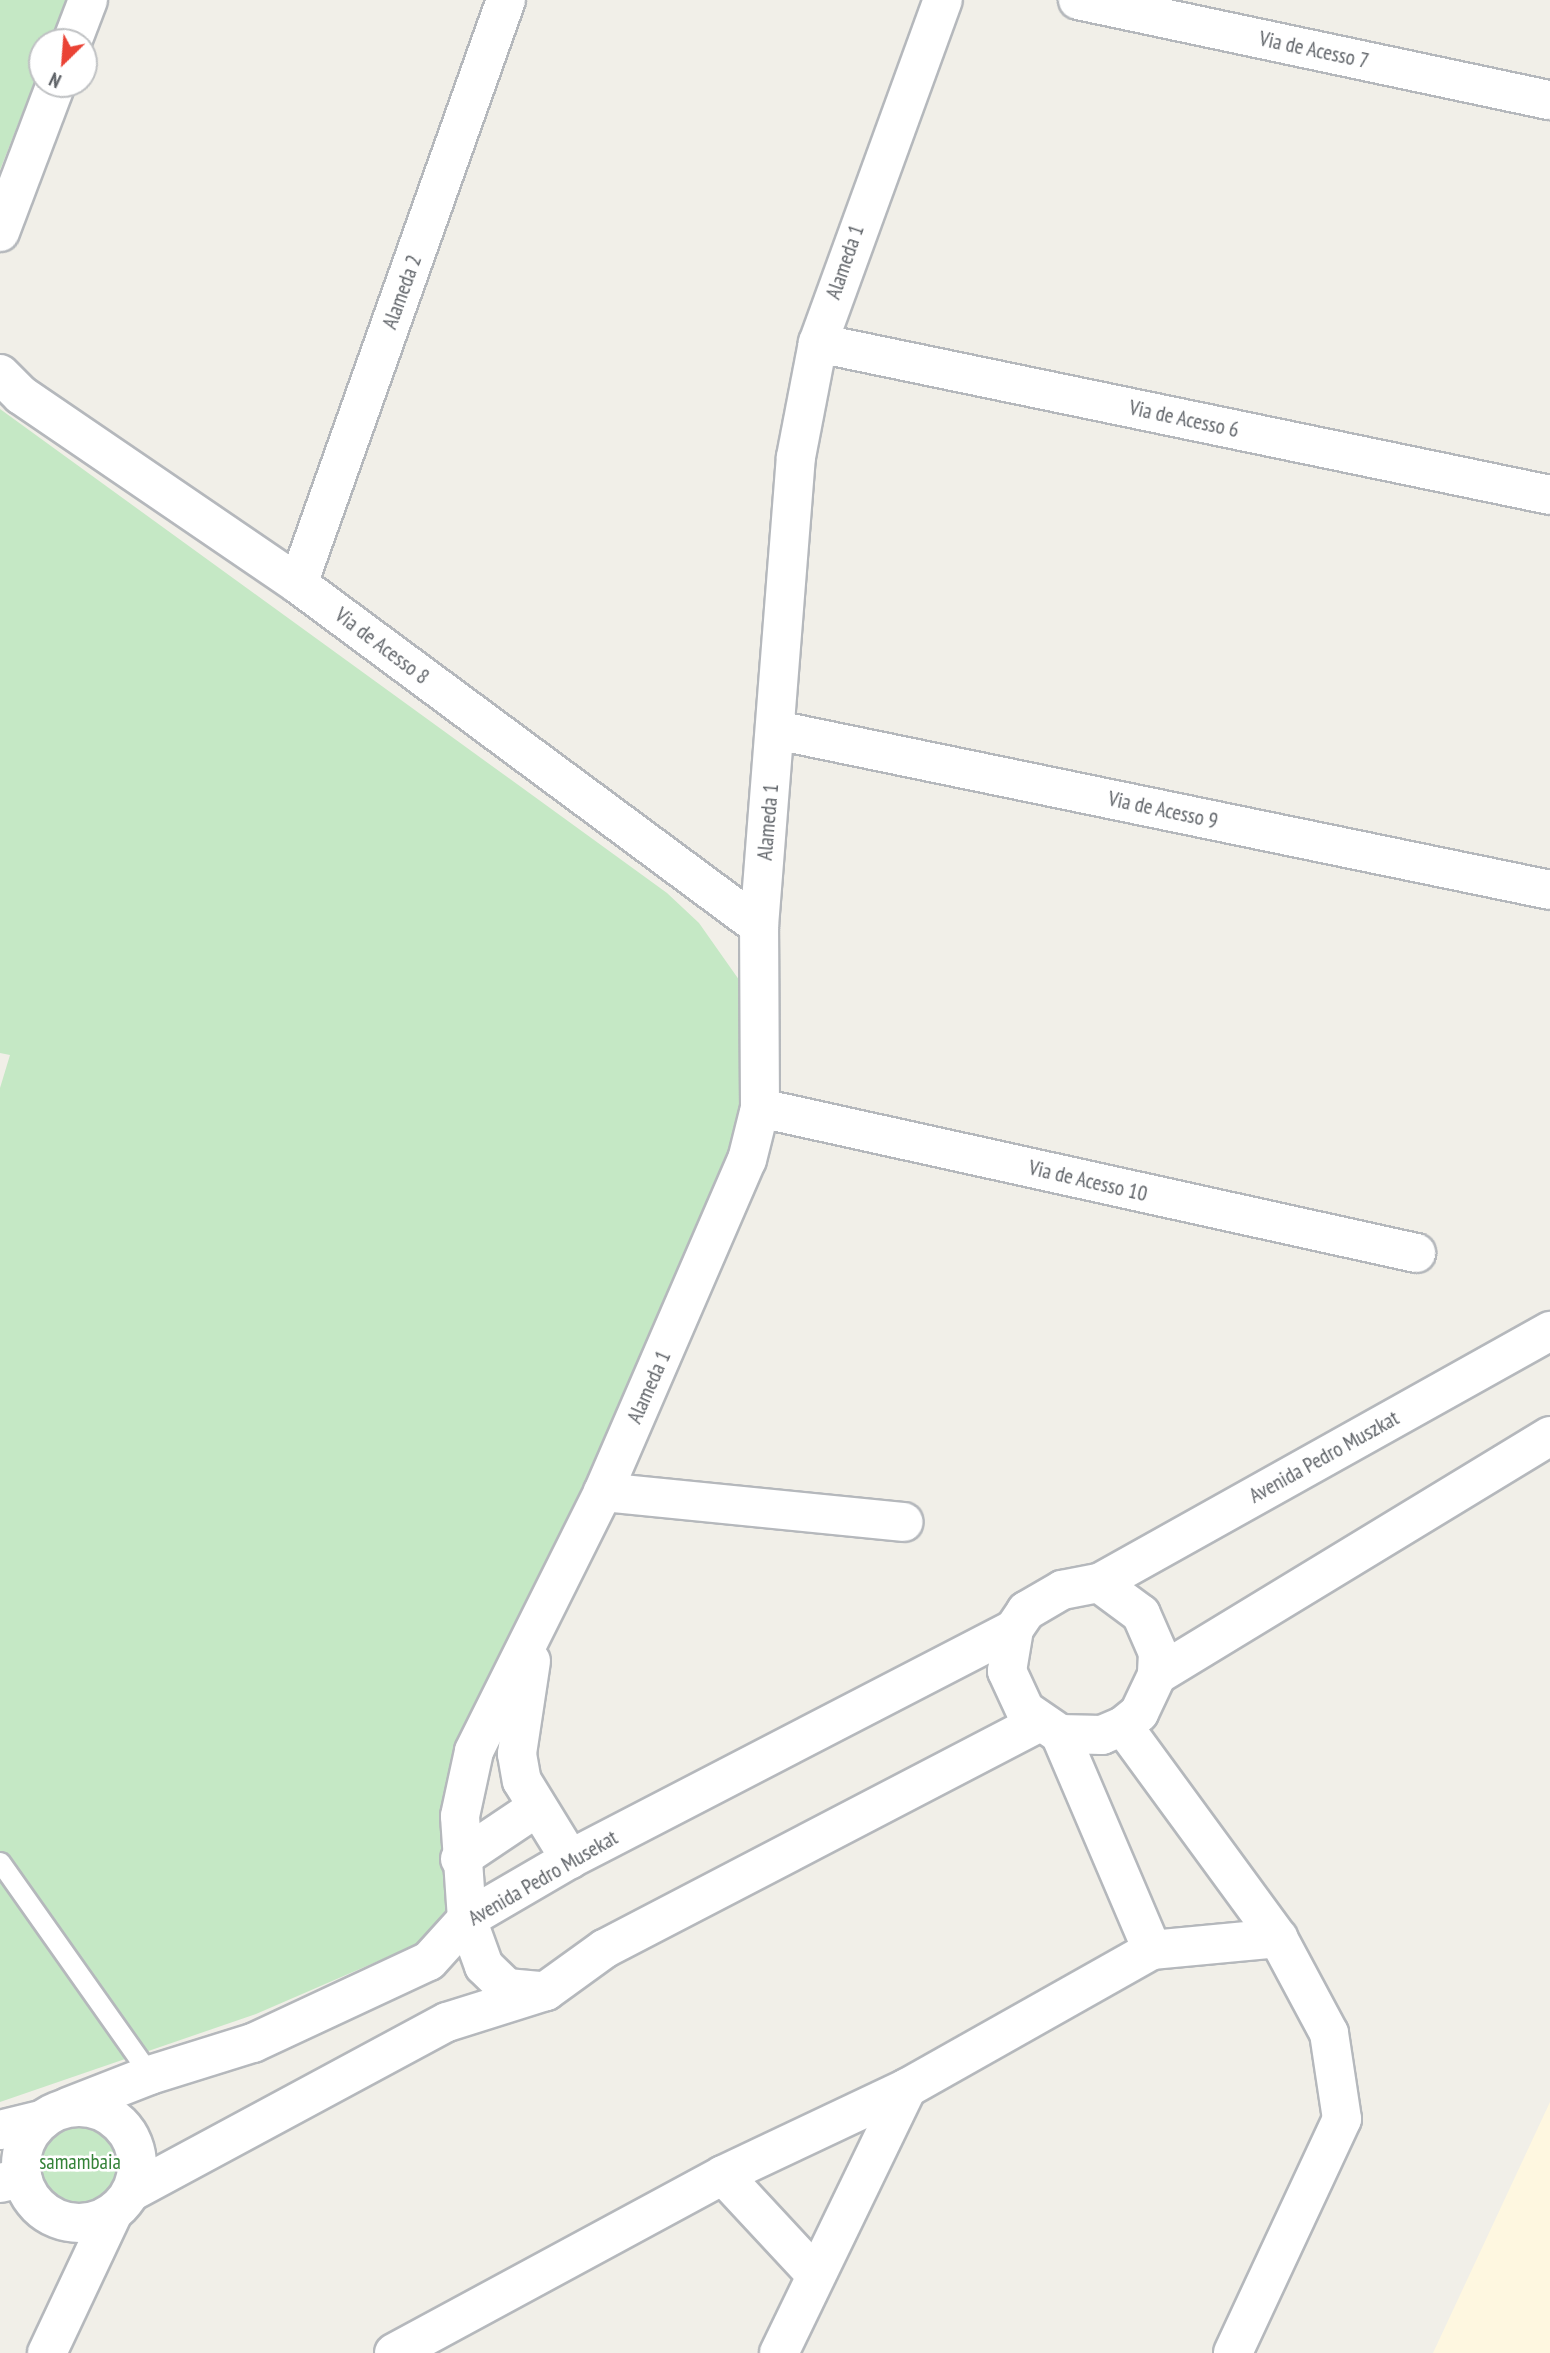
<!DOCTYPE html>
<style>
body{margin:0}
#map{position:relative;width:1550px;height:2353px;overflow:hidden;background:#f1efe8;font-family:"PT Sans Narrow",sans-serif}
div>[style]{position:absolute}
.commercial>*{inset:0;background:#fef7e0}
.green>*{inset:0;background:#c5e8c5}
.round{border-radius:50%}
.roads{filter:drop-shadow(2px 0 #b5b8bc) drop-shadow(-2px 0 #b5b8bc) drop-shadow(0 2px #b5b8bc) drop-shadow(0 -2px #b5b8bc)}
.lane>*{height:19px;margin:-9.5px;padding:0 9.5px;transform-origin:9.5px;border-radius:9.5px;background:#fff}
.street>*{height:38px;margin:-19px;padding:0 19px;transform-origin:19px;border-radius:19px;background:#fff}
.secondary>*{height:38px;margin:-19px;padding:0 19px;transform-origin:19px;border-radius:19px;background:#fff}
.secondary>.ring{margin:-19px;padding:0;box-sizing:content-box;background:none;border:38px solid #fff;border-radius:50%}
span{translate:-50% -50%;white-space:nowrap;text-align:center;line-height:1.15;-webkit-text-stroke:5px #fff;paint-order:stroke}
.street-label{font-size:21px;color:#5f6368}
.park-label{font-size:21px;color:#348238}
.north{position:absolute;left:28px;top:28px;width:70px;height:70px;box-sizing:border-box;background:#fff;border:2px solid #bfc1c3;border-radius:50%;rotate:205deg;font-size:19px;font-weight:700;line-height:28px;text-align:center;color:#5f6368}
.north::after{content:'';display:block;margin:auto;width:24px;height:32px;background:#ea4335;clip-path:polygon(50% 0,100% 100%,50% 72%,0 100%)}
</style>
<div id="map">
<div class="commercial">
<i style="clip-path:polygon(1550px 2102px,1550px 2353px,1433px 2353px)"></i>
</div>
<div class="green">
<i style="clip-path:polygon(0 0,66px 0,50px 42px,42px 42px,42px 63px,0 170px)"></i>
<i style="clip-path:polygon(0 409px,667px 893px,699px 923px,749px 994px,752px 1053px,728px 1168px,473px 1728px,457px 1912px,429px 1939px,256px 2014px,0 2102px,0 1088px,10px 1055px,0 1053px)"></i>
<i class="round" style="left:37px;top:2119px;width:86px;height:86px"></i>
</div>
<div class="roads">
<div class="lane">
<i style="left:0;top:1862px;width:261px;rotate:54.8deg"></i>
</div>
<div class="street">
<i style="left:1078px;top:0;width:482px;rotate:12deg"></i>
<i style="left:72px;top:42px;width:45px;rotate:-69.1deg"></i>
<i style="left:0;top:232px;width:158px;rotate:-69.3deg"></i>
<i style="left:818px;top:343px;width:748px;rotate:11.73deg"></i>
<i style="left:0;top:374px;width:30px;rotate:45deg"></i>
<i style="left:21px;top:395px;width:335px;rotate:34.3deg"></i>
<i style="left:298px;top:584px;width:574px;rotate:36.57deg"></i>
<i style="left:298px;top:584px;width:620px;rotate:-70.4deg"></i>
<i style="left:776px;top:730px;width:790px;rotate:11.68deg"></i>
<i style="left:760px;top:1108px;width:672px;rotate:12.46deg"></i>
<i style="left:603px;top:1492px;width:302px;rotate:5.7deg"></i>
<i style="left:531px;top:1661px;width:94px;rotate:98.6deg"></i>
<i style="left:517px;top:1754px;width:27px;rotate:80deg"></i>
<i style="left:522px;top:1781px;width:92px;rotate:58.4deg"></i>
<i style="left:1123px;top:1726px;width:263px;rotate:53.8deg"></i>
<i style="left:1278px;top:1938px;width:108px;rotate:61.8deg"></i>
<i style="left:1329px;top:2033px;width:87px;rotate:81.4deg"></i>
<i style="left:1342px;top:2119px;width:258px;rotate:115deg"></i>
<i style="left:1060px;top:1734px;width:235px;rotate:66.9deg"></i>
<i style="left:460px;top:1859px;width:92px;rotate:-33.9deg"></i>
<i style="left:467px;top:1919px;width:103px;rotate:-93.9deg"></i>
<i style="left:460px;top:1816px;width:66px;rotate:-77.8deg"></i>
<i style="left:474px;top:1751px;width:289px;rotate:-63.5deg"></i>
<i style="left:603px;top:1492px;width:362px;rotate:-66.6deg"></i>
<i style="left:747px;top:1160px;width:54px;rotate:-76deg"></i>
<i style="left:760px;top:1108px;width:182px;rotate:-90.3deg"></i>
<i style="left:759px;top:926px;width:470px;rotate:-85.5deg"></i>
<i style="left:796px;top:457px;width:116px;rotate:-79.1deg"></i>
<i style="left:818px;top:343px;width:365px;rotate:-70deg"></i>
<i style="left:0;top:2130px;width:42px;rotate:-13.7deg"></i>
<i style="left:723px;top:2175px;width:135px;rotate:47.1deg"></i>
<i style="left:0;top:2183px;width:23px;rotate:-13deg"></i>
<i style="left:394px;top:2353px;width:374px;rotate:-28.4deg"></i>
<i style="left:723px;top:2175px;width:204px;rotate:-25.3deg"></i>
<i style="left:907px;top:2088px;width:281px;rotate:-29.4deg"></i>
<i style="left:1152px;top:1950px;width:127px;rotate:-5.4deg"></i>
<i style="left:779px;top:2353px;width:294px;rotate:-64.2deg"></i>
</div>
<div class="secondary">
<i style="left:1099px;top:1583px;width:52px;rotate:36.4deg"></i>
<i style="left:1141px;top:1614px;width:43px;rotate:66.4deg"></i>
<i style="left:1158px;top:1653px;width:22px;rotate:93deg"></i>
<i style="left:1157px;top:1675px;width:42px;rotate:115.3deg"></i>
<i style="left:1139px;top:1713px;width:21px;rotate:141deg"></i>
<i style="left:1123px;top:1726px;width:23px;rotate:157deg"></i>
<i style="left:1102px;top:1735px;width:42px;rotate:-178.6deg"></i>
<i style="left:1060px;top:1734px;width:42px;rotate:-145.6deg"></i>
<i style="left:1025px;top:1710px;width:43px;rotate:-114.8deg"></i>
<i style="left:1007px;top:1671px;width:43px;rotate:-80.5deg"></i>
<i style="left:1014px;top:1629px;width:22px;rotate:-56deg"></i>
<i style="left:1026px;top:1611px;width:42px;rotate:-30.3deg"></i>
<i style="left:1062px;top:1590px;width:38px;rotate:-11deg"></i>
<i style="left:1099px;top:1583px;width:517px;rotate:-29.19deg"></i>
<i style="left:1157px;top:1675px;width:460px;rotate:-31.3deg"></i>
<i style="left:467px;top:1919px;width:50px;rotate:70.1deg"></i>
<i style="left:484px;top:1966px;width:32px;rotate:44deg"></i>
<i style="left:507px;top:1988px;width:38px;rotate:5deg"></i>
<i class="ring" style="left:21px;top:2107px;width:78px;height:78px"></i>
<i style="left:68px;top:2107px;width:88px;rotate:-21.3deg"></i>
<i style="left:150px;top:2075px;width:108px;rotate:-17.3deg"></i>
<i style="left:253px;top:2043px;width:194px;rotate:-25deg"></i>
<i style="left:429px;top:1961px;width:57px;rotate:-47.9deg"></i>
<i style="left:467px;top:1919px;width:119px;rotate:-30.2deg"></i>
<i style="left:570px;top:1859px;width:500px;rotate:-27.38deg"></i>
<i style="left:131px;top:2192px;width:359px;rotate:-28.3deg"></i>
<i style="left:447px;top:2022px;width:104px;rotate:-17.4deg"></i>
<i style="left:546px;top:1991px;width:72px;rotate:-35.9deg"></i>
<i style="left:604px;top:1949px;width:489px;rotate:-27.5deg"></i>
<i style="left:47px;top:2353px;width:155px;rotate:-64.8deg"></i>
</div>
</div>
<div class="street-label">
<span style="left:1314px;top:50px;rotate:12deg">Via de Acesso 7</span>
<span style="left:845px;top:262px;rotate:-71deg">Alameda 1</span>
<span style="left:402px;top:292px;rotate:-70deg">Alameda 2</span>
<span style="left:1184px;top:419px;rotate:12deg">Via de Acesso 6</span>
<span style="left:382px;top:646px;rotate:37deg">Via de Acesso 8</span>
<span style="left:1163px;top:810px;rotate:12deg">Via de Acesso 9</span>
<span style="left:768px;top:822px;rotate:-85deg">Alameda 1</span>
<span style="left:1088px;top:1181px;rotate:13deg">Via de Acesso 10</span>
<span style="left:649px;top:1387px;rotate:-66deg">Alameda 1</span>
<span style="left:1324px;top:1457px;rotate:-29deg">Avenida Pedro Muszkat</span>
<span style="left:543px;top:1878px;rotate:-30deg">Avenida Pedro Musekat</span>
</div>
<div class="park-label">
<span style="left:80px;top:2162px">samambaia</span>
</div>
<div class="north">N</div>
</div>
